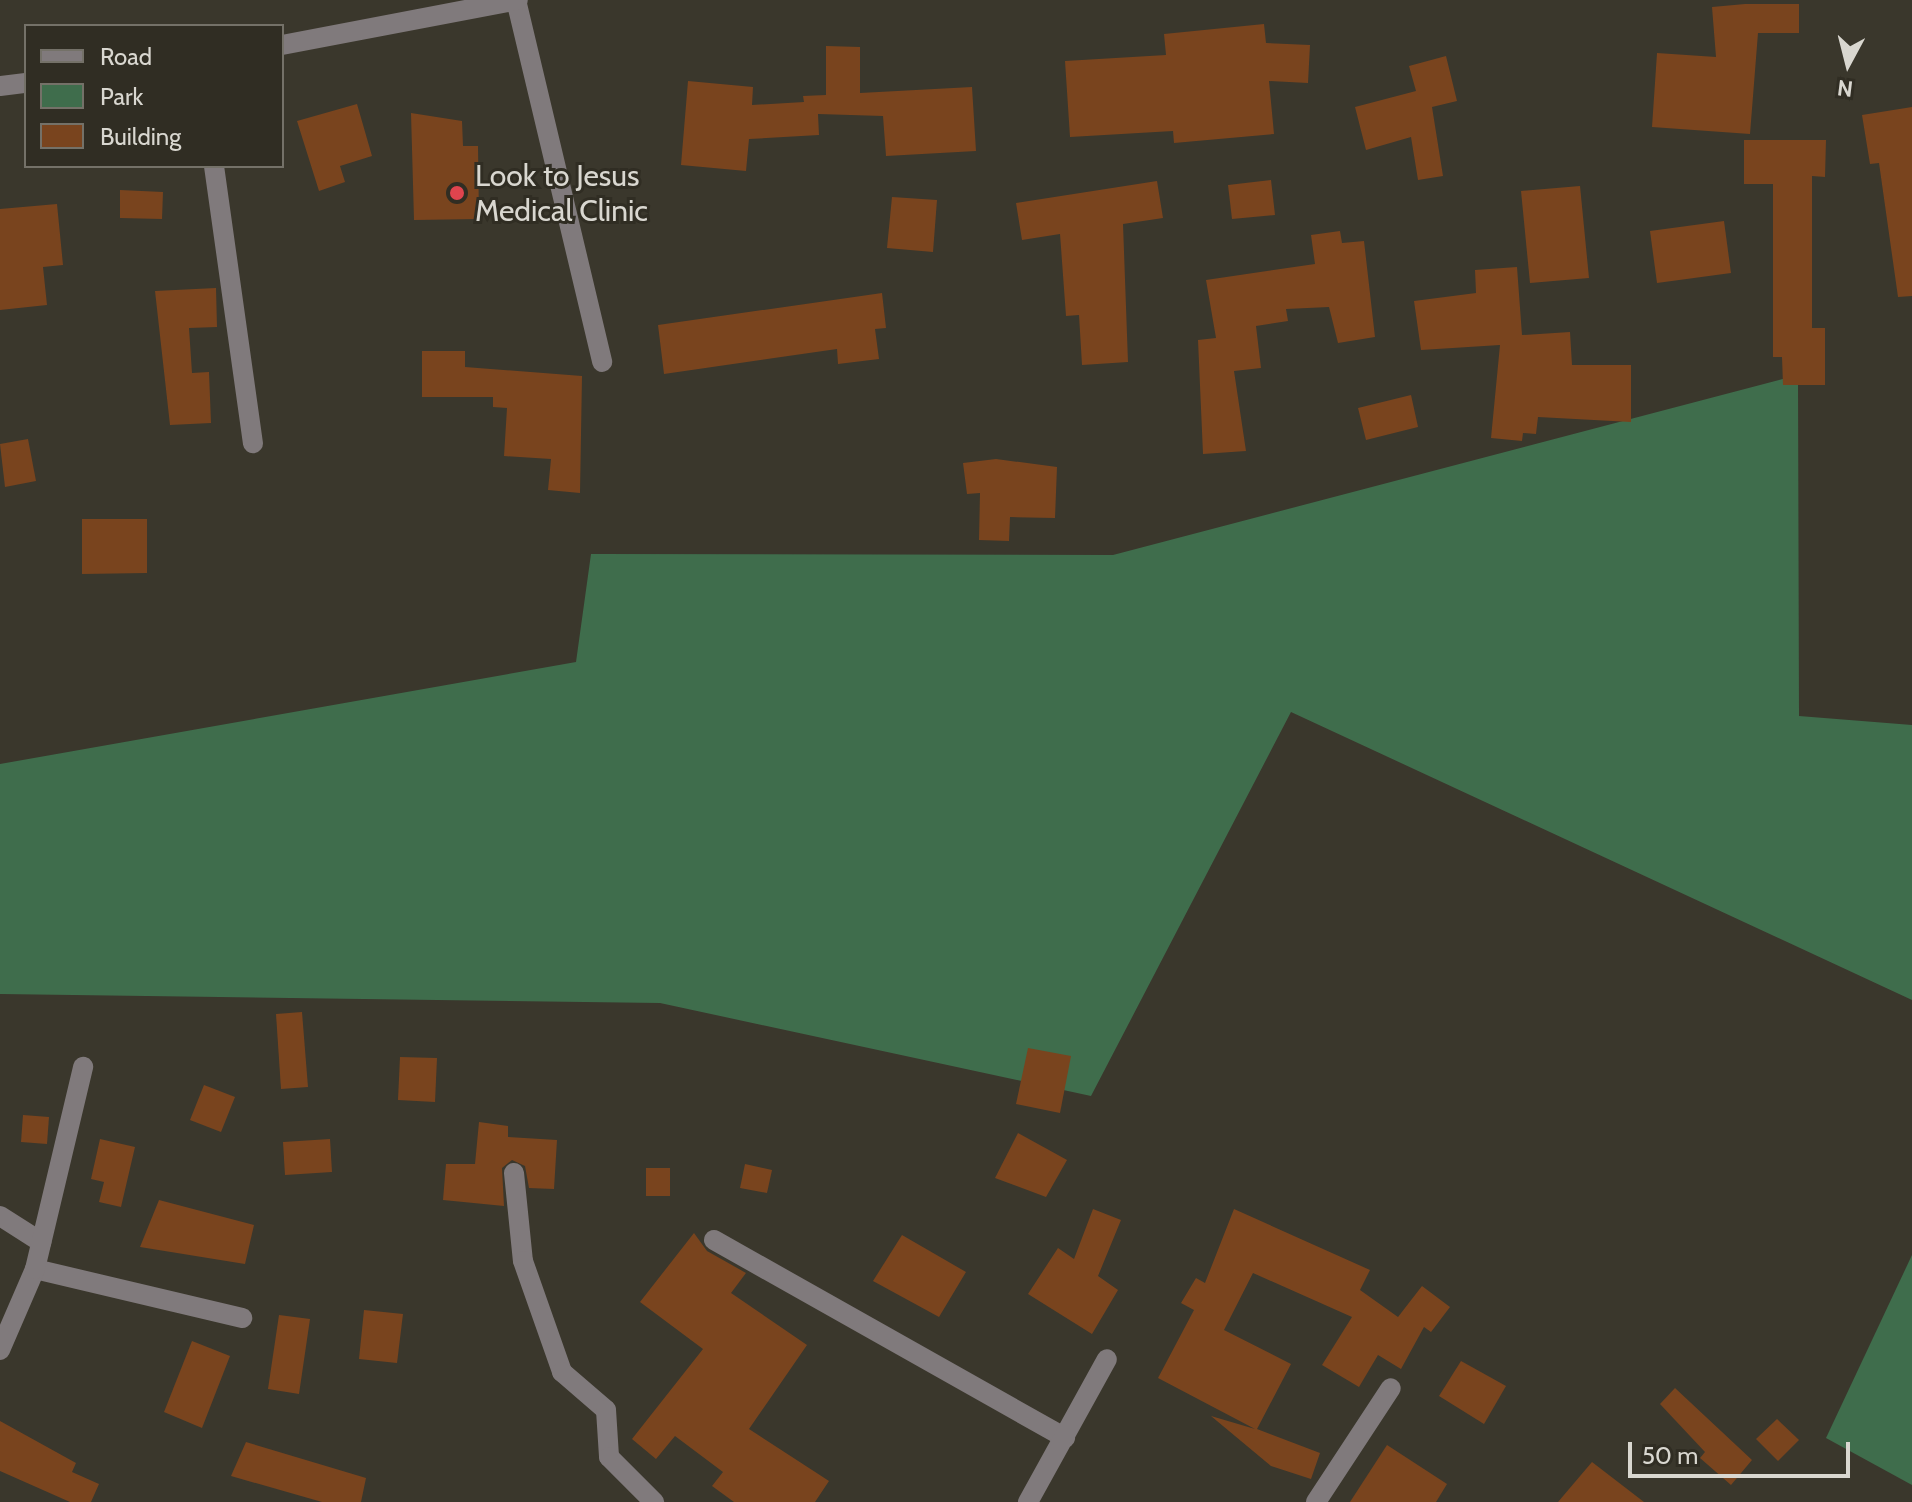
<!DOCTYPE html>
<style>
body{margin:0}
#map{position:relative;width:1912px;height:1502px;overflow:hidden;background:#3a372c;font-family:Cabin,sans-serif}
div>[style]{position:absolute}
.green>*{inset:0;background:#3f6d4c}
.building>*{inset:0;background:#79441e}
.minor>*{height:20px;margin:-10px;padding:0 10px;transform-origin:10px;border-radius:10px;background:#807a7c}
.dots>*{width:22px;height:22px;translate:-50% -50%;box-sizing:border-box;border:4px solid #302d23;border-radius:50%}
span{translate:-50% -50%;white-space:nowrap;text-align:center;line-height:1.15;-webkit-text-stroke:6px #302d23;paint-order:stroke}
.poi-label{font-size:30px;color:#d9d7d0}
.left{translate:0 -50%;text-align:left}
.legend{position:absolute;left:24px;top:24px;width:260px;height:144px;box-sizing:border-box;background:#302d23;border:2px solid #747168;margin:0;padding:10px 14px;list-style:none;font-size:24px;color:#d9d7d0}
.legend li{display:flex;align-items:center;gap:16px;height:40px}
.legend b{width:40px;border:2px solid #747168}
.north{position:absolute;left:1808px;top:24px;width:80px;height:80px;-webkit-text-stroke:6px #302d23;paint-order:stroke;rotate:187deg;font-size:22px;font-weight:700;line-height:32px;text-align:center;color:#d9d7d0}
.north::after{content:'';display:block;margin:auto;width:28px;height:36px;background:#d9d7d0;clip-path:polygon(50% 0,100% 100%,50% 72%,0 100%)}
.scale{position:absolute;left:1628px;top:1442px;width:222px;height:36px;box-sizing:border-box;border:4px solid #d9d7d0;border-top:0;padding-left:10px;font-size:24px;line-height:28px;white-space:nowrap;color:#d9d7d0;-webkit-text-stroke:6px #302d23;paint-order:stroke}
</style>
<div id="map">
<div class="green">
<i style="clip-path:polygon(1798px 375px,1799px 716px,1912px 725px,1912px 1000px,1291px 712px,1091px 1096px,660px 1003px,0 994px,0 764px,576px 662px,591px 554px,1113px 555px)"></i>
<i style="clip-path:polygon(1912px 1255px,1912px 1485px,1826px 1438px)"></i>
</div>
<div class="building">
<i style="clip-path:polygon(1745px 4px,1799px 4px,1799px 33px,1758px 33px,1750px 134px,1652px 127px,1657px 53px,1716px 57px,1712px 7px)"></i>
<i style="clip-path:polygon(1264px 24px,1266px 43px,1310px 45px,1308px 83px,1269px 81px,1274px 134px,1174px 143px,1173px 131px,1070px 137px,1065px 61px,1166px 55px,1164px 34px)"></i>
<i style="clip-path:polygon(826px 46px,860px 47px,860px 93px,972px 87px,976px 151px,886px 156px,883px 116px,818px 114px,819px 135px,749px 139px,746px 171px,681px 165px,688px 81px,753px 87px,752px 105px,804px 102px,803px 96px,826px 95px)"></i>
<i style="clip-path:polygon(1446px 56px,1457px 101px,1432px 107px,1443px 176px,1418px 180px,1411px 137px,1366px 150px,1355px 107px,1416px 91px,1409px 66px)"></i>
<i style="clip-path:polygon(357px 104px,372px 156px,340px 166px,345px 182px,319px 191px,297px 121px)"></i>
<i style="clip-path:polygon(1912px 107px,1912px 296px,1898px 297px,1879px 163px,1870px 164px,1862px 115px)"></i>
<i style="clip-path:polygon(411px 113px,462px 121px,463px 146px,478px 146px,479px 219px,414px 220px)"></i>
<i style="clip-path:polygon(1744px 140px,1826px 140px,1825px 177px,1812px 176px,1812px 328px,1825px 328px,1825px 385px,1783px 385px,1782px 357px,1773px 357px,1773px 184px,1744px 184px)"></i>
<i style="clip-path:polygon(1271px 180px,1275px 215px,1232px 219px,1228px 185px)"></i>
<i style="clip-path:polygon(1157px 181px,1163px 218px,1123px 224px,1128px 362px,1082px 365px,1079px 315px,1066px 316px,1060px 234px,1022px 240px,1016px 203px)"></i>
<i style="clip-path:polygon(1580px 186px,1589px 278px,1530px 283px,1521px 191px)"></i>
<i style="clip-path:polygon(120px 190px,163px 192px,162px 219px,120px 218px)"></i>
<i style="clip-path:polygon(892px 197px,937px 200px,933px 252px,887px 248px)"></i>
<i style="clip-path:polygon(57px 204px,63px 265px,43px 267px,47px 305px,0 310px,0 209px)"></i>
<i style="clip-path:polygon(1724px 221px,1731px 273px,1657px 283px,1650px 231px)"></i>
<i style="clip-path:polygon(1340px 231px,1342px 243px,1364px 241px,1375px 337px,1338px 343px,1329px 307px,1286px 309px,1288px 321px,1256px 326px,1261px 368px,1234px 371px,1246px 451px,1203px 454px,1198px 340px,1216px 338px,1206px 280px,1315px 264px,1311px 235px)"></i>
<i style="clip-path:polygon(1517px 267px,1522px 335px,1570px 332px,1572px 365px,1631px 365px,1631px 422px,1538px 417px,1536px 434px,1523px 433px,1522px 441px,1491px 438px,1500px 345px,1421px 350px,1414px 301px,1476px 293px,1475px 270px)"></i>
<i style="clip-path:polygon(216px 288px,217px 327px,189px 328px,192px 373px,209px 372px,211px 423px,170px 425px,155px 291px)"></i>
<i style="clip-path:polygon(882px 293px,886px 328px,875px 329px,879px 359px,838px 364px,837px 349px,664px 374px,658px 325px)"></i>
<i style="clip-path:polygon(422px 351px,465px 351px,465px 367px,582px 376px,580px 493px,548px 490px,551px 459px,504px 456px,507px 408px,493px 407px,493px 397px,422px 397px)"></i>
<i style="clip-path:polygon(1411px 395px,1418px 427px,1366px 440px,1358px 408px)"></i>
<i style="clip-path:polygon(28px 439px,36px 481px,5px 487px,0 444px)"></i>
<i style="clip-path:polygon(996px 459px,1057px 467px,1055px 518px,1010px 517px,1009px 541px,979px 540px,980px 493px,967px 494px,963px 463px)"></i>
<i style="clip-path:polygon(82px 519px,147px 519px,147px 573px,82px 574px)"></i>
<i style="clip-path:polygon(302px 1012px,308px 1087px,281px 1089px,276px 1014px)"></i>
<i style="clip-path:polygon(1028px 1048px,1071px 1056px,1060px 1113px,1016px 1104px)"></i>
<i style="clip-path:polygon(400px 1057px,437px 1058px,435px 1102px,398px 1100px)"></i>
<i style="clip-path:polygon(204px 1085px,235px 1097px,221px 1132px,190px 1120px)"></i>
<i style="clip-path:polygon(23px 1115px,49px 1117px,47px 1144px,21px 1142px)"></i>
<i style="clip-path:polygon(479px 1122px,508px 1126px,508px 1137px,557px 1140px,554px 1189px,529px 1188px,525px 1166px,512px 1160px,502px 1168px,504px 1206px,443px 1200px,446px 1164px,475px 1164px)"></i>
<i style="clip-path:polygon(1018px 1133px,1067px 1160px,1046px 1197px,995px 1178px)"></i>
<i style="clip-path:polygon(100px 1139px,135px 1147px,121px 1207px,99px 1202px,104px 1182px,91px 1179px)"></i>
<i style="clip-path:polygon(330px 1139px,332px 1172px,285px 1175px,283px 1142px)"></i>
<i style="clip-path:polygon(745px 1164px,772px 1170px,767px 1193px,740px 1188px)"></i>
<i style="clip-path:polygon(646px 1168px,670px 1168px,670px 1196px,646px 1196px)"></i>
<i style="clip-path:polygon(159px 1200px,254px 1225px,245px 1264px,140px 1247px)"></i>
<i style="clip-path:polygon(1093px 1209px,1121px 1220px,1098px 1276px,1118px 1290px,1092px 1334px,1028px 1294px,1058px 1248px,1074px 1259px)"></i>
<i style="clip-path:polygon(1234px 1209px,1370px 1270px,1360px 1290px,1398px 1317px,1422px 1286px,1450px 1307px,1431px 1332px,1424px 1327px,1401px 1369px,1378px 1355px,1359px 1387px,1322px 1365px,1352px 1317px,1253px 1273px,1224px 1330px,1291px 1364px,1257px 1429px,1320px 1453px,1311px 1479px,1271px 1466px,1211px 1416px,1255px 1429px,1158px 1378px,1194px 1310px,1181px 1303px,1196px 1278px,1205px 1283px)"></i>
<i style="clip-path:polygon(694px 1233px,707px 1251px,746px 1273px,731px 1293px,807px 1345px,749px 1429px,829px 1481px,815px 1502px,734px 1502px,712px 1486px,723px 1472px,675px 1436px,656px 1459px,632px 1439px,703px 1349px,640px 1302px)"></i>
<i style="clip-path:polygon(902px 1235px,966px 1272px,939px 1317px,873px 1281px)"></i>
<i style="clip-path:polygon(364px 1310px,403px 1314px,397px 1363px,359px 1359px)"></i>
<i style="clip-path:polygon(279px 1315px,310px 1319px,299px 1394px,268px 1389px)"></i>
<i style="clip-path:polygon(192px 1341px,230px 1356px,202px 1428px,164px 1412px)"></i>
<i style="clip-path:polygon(1461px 1361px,1506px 1386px,1484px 1424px,1439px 1396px)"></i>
<i style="clip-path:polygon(1675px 1388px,1752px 1460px,1731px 1485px,1700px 1458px,1705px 1452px,1660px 1404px)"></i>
<i style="clip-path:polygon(1777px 1419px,1799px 1440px,1778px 1461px,1756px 1439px)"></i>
<i style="clip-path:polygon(0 1421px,76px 1463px,72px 1472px,99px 1484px,91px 1502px,70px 1502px,0 1471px)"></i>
<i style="clip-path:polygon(246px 1442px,366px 1478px,361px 1502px,322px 1502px,231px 1476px)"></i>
<i style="clip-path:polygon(1387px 1445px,1447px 1484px,1436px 1502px,1350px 1502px)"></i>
<i style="clip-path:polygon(1592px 1462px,1644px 1502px,1558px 1502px)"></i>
</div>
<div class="minor">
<i style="left:516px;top:0;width:372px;rotate:76.6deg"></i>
<i style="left:282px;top:45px;width:240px;rotate:-10.8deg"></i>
<i style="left:0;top:86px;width:26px;rotate:-7deg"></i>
<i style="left:214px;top:166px;width:280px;rotate:82deg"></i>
<i style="left:514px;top:1173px;width:88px;rotate:84.2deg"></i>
<i style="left:523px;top:1261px;width:118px;rotate:70.6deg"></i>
<i style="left:562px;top:1372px;width:58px;rotate:40.8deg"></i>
<i style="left:606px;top:1410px;width:47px;rotate:86.3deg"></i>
<i style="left:609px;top:1457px;width:64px;rotate:45deg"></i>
<i style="left:0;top:1216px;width:49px;rotate:32.4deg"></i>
<i style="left:714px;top:1240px;width:403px;rotate:29.4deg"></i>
<i style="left:35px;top:1269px;width:213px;rotate:13.3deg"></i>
<i style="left:0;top:1350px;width:88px;rotate:-66.6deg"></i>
<i style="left:35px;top:1269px;width:208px;rotate:-76.6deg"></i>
<i style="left:1028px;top:1502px;width:163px;rotate:-61.1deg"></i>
<i style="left:1316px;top:1502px;width:136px;rotate:-56.7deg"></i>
</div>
<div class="dots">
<i style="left:457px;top:193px;background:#e0444e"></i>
</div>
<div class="poi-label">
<span class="left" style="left:475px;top:193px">Look to Jesus<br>Medical Clinic</span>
</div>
<ul class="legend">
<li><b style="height:10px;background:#807a7c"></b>Road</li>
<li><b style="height:22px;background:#3f6d4c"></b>Park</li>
<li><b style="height:22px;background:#79441e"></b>Building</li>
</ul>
<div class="north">N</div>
<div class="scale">50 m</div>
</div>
